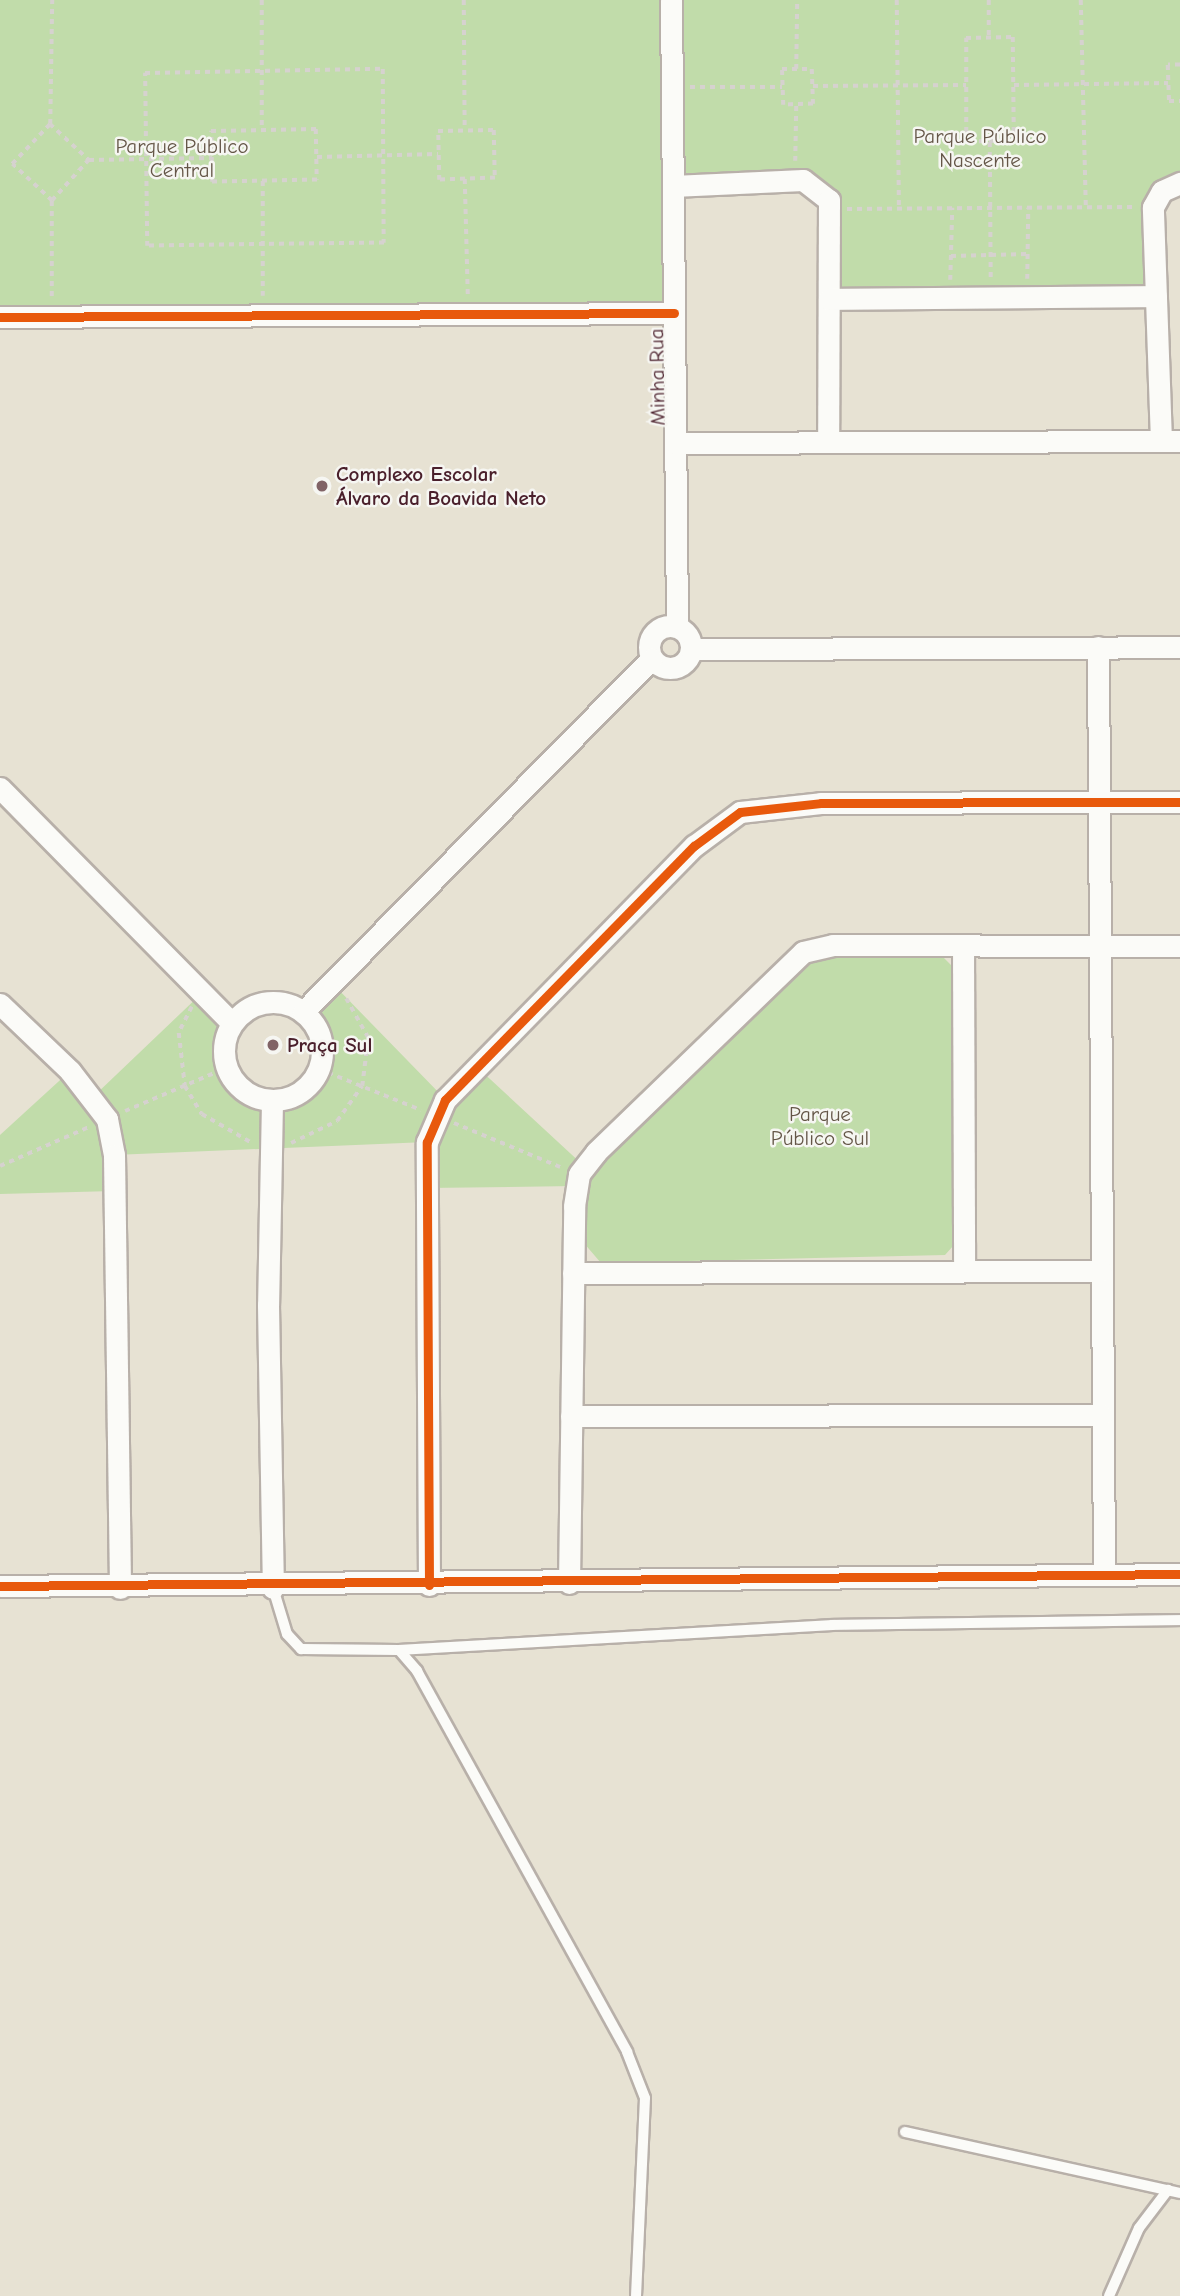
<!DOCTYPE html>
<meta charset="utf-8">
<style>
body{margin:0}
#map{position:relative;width:1180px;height:2296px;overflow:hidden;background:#e7e2d3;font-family:"Comic Neue",sans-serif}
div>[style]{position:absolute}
.green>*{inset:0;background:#c1dcaa}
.path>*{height:3.5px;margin-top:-1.75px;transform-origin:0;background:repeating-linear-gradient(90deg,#d6d2cf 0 5px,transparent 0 10px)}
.roads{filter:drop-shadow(2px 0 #b8b0a9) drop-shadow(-2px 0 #b8b0a9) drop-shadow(0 2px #b8b0a9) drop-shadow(0 -2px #b8b0a9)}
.service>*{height:10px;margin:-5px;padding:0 5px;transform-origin:5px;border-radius:5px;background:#fbfbf8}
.minor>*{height:21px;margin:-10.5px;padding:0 10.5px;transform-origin:10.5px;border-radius:10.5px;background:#fbfbf8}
.minor>.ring{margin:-10.5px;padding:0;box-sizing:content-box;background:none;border:21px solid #fbfbf8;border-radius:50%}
.cycleway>*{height:9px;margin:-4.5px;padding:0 4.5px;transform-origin:4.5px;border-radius:4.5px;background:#e8590c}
.dots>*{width:19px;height:19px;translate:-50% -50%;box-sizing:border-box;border:4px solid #f6f6f2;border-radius:50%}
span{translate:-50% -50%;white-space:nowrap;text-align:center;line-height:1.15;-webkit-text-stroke:5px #f6f6f2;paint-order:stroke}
.park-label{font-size:21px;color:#645647}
.street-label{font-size:21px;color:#4a1f2b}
.poi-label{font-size:21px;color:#4a1f2b;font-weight:700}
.left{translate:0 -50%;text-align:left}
</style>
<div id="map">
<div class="green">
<i style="clip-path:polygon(0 0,1180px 0,1180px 184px,1162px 191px,1156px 296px,829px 299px,818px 186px,673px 186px,674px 313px,0 317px)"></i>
<i style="clip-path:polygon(829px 955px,941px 955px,953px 967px,953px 1246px,945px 1255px,601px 1263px,583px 1242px,575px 1186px,427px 1188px,427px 1142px,114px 1155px,114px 1191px,0 1194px,0 1135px,70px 1071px,94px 1096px,203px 992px,232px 1023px,223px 1053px,227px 1068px,258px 1098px,287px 1099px,311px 1082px,322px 1053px,321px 1037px,303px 1012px,332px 983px,445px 1099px,477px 1067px,584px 1166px,806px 961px)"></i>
</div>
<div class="path">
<i style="left:262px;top:0;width:130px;rotate:90deg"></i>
<i style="left:464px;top:0;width:130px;rotate:89.6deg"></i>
<i style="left:897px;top:0;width:208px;rotate:89.4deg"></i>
<i style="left:989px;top:0;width:38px;rotate:90deg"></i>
<i style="left:1081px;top:0;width:207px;rotate:88.6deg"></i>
<i style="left:1013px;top:37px;width:104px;rotate:89.4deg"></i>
<i style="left:1014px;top:141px;width:48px;rotate:178.8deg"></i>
<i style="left:966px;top:142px;width:104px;rotate:-90deg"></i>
<i style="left:966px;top:38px;width:47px;rotate:-1.2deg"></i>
<i style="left:1180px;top:65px;width:12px;rotate:180deg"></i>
<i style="left:1168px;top:65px;width:36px;rotate:88deg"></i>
<i style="left:1169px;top:101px;width:11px"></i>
<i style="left:383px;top:69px;width:174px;rotate:89.7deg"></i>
<i style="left:384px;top:243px;width:237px;rotate:179.3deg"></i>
<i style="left:147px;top:246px;width:173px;rotate:-90.7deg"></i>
<i style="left:145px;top:73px;width:238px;rotate:-1deg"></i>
<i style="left:782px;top:69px;width:30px"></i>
<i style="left:812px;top:69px;width:35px;rotate:88deg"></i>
<i style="left:813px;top:104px;width:30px;rotate:178deg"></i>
<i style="left:783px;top:105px;width:36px;rotate:-92deg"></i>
<i style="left:796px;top:69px;width:69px;rotate:-89.2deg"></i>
<i style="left:1014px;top:85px;width:154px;rotate:-0.7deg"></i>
<i style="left:813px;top:86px;width:153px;rotate:-0.4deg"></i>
<i style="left:690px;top:87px;width:92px"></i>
<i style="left:50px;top:124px;width:53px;rotate:42.7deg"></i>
<i style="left:89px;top:160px;width:55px;rotate:132.1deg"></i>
<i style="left:52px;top:201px;width:54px;rotate:-137.2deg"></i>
<i style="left:12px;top:164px;width:55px;rotate:-46.5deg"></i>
<i style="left:50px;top:124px;width:124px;rotate:-89.1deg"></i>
<i style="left:316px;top:129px;width:51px;rotate:88.9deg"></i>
<i style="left:317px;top:180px;width:105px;rotate:178.9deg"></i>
<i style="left:212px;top:182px;width:51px;rotate:-91.1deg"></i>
<i style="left:211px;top:131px;width:105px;rotate:-1.1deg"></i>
<i style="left:494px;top:130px;width:48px;rotate:88.8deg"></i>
<i style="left:495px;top:178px;width:56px;rotate:178deg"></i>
<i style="left:439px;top:180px;width:49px;rotate:-91.2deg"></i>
<i style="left:438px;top:131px;width:56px;rotate:-1deg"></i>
<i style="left:990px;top:142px;width:138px;rotate:89.6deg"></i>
<i style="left:317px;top:157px;width:121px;rotate:-1.4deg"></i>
<i style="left:89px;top:160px;width:123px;rotate:-0.9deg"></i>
<i style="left:795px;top:161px;width:56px;rotate:-89deg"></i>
<i style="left:465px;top:179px;width:117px;rotate:88.5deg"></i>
<i style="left:263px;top:181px;width:115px;rotate:90deg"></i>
<i style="left:52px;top:201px;width:96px;rotate:90deg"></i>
<i style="left:847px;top:209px;width:287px;rotate:-0.4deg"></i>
<i style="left:951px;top:256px;width:76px;rotate:-1.5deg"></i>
<i style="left:1027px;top:279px;width:71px;rotate:-89.2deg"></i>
<i style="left:950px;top:280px;width:72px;rotate:-88.4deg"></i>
<i style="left:192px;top:1007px;width:29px;rotate:117deg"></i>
<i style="left:179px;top:1033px;width:53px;rotate:83.5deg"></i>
<i style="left:185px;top:1086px;width:33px;rotate:59deg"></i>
<i style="left:202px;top:1114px;width:58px;rotate:30.1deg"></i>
<i style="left:319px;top:1069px;width:110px;rotate:21.9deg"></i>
<i style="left:125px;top:1111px;width:110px;rotate:-23.1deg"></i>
<i style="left:454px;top:1123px;width:115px;rotate:22.5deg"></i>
<i style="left:291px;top:1143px;width:51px;rotate:-25.6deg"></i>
<i style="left:337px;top:1121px;width:43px;rotate:-54.5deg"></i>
<i style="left:362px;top:1086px;width:48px;rotate:-82.9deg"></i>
<i style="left:368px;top:1038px;width:47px;rotate:-119.3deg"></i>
<i style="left:0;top:1166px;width:97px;rotate:-23.7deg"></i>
</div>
<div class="roads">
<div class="service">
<i style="left:273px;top:1588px;width:48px;rotate:73.1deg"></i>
<i style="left:287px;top:1634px;width:21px;rotate:47deg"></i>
<i style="left:301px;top:1649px;width:98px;rotate:0.6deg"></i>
<i style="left:399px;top:1650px;width:28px;rotate:49deg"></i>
<i style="left:417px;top:1671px;width:435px;rotate:61.1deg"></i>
<i style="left:627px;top:2052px;width:49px;rotate:68.6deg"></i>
<i style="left:645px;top:2098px;width:198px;rotate:92.6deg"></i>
<i style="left:399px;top:1650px;width:434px;rotate:-3.3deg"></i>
<i style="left:832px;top:1625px;width:348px;rotate:-0.8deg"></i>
<i style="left:905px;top:2132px;width:282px;rotate:12.5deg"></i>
<i style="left:1109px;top:2296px;width:74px;rotate:-66.2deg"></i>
<i style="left:1139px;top:2228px;width:48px;rotate:-52.7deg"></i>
</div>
<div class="minor">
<i style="left:671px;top:0;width:627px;rotate:89.45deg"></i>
<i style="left:673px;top:186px;width:130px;rotate:-2.6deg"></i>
<i style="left:803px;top:180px;width:33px;rotate:38deg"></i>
<i style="left:829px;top:200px;width:242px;rotate:90.2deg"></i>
<i style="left:829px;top:299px;width:327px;rotate:-0.5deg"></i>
<i style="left:0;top:317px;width:674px;rotate:-0.34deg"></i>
<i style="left:1161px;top:441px;width:234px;rotate:-92deg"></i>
<i style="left:1153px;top:207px;width:18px;rotate:-61deg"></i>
<i style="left:1162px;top:191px;width:20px;rotate:-24deg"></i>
<i style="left:676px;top:443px;width:504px;rotate:-0.23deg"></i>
<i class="ring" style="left:649px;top:626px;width:21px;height:21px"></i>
<i style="left:1098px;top:647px;width:928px;rotate:89.63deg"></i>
<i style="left:691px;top:649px;width:489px;rotate:-0.2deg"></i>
<i style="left:0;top:788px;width:330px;rotate:45.4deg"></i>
<i style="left:963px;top:945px;width:324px;rotate:89.8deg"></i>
<i class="ring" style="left:224px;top:1002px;width:77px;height:77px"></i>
<i style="left:0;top:1004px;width:97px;rotate:43.7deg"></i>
<i style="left:70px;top:1071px;width:61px;rotate:52.4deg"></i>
<i style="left:107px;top:1119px;width:37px;rotate:79deg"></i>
<i style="left:114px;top:1155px;width:433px;rotate:89.2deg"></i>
<i style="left:303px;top:1012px;width:496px;rotate:-45.4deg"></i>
<i style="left:272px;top:1101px;width:204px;rotate:91.1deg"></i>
<i style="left:268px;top:1305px;width:283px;rotate:89deg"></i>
<i style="left:573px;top:1273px;width:528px;rotate:-0.22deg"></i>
<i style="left:571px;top:1416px;width:530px;rotate:-0.11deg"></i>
<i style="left:569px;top:1583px;width:377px;rotate:-89.2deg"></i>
<i style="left:574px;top:1206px;width:32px;rotate:-81deg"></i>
<i style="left:579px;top:1174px;width:28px;rotate:-52deg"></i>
<i style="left:596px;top:1152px;width:288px;rotate:-44deg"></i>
<i style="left:803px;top:952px;width:31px;rotate:-13deg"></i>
<i style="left:833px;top:945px;width:347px;rotate:0.2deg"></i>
<i style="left:429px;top:1585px;width:443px;rotate:-90.3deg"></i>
<i style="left:427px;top:1142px;width:46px;rotate:-66.8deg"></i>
<i style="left:445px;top:1100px;width:356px;rotate:-45.6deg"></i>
<i style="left:694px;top:846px;width:57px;rotate:-36.5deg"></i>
<i style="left:740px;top:812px;width:81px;rotate:-6.3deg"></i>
<i style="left:821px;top:803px;width:359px;rotate:-0.2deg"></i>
<i style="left:0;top:1586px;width:1180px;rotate:-0.58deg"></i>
</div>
</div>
<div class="cycleway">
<i style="left:0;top:317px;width:674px;rotate:-0.34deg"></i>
<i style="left:429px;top:1585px;width:443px;rotate:-90.3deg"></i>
<i style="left:427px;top:1142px;width:46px;rotate:-66.8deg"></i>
<i style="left:445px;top:1100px;width:356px;rotate:-45.6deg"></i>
<i style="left:694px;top:846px;width:57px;rotate:-36.5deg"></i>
<i style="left:740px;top:812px;width:81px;rotate:-6.3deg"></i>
<i style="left:821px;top:803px;width:359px;rotate:-0.2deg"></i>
<i style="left:0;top:1586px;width:1180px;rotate:-0.58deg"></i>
</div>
<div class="dots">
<i style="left:322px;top:486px;background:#816366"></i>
<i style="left:273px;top:1045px;background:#816366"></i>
</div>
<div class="park-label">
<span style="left:980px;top:148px">Parque Público<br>Nascente</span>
<span style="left:182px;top:158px">Parque Público<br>Central</span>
<span style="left:820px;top:1126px">Parque<br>Público Sul</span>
</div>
<div class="street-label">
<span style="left:657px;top:377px;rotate:-91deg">Minha Rua</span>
</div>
<div class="poi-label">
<span class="left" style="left:336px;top:486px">Complexo Escolar<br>Álvaro da Boavida Neto</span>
<span class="left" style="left:287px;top:1045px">Praça Sul</span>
</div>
</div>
